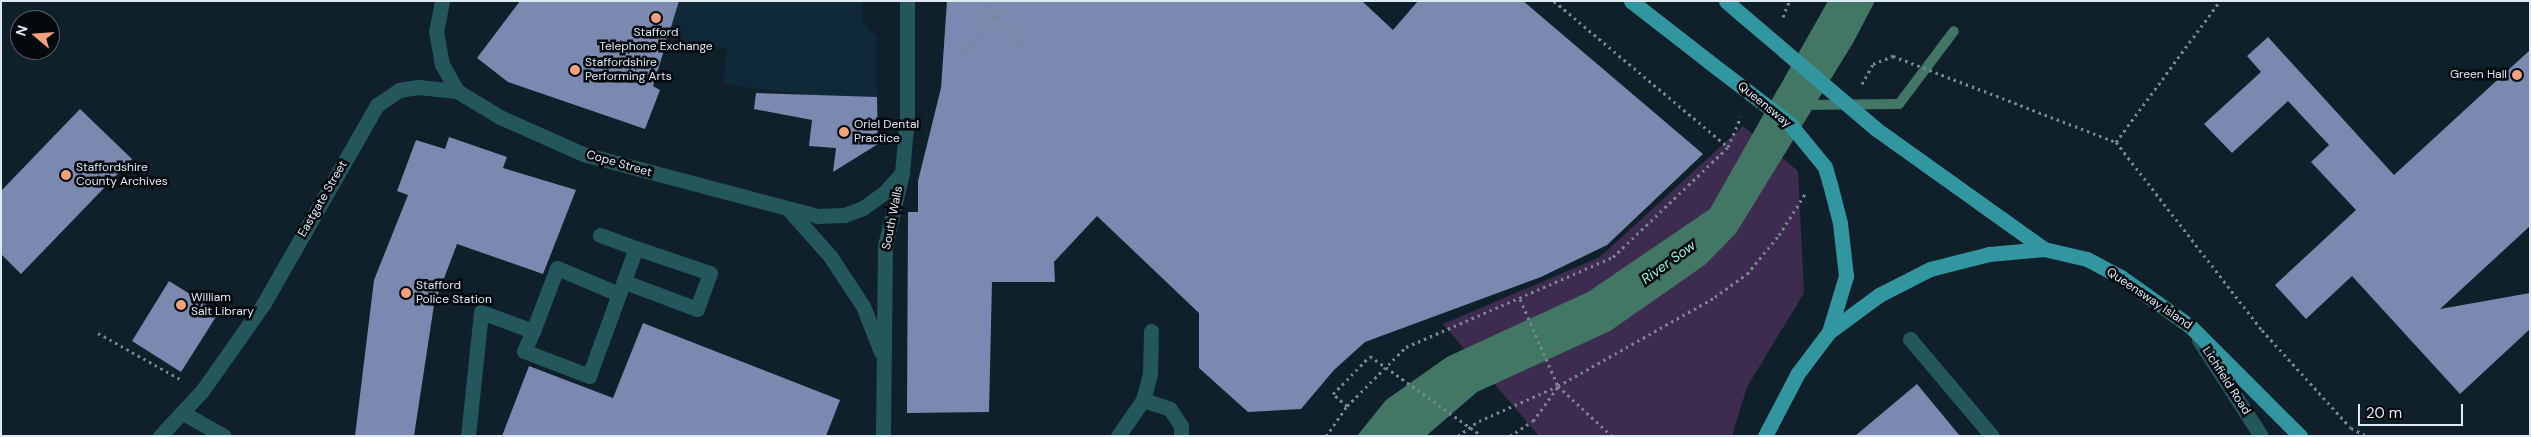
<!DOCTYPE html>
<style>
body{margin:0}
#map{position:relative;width:2531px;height:437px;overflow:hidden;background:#0f202b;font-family:"DM Sans",sans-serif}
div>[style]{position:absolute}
.built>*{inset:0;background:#102938}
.green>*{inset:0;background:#3d2c4f}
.water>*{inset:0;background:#427665}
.stream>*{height:10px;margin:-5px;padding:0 5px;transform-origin:5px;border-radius:5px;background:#427665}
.building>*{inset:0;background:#7b88b0}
.path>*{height:3px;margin-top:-1.5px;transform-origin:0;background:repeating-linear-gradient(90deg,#798790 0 2.5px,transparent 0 6.5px)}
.service>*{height:15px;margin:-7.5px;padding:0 7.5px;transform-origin:7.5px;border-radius:7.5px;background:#23575c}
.minor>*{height:15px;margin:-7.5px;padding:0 7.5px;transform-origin:7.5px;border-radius:7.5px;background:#23575c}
.tertiary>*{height:15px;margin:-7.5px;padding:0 7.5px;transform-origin:7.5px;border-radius:7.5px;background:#23575c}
.trunk>*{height:15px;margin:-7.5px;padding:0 7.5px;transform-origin:7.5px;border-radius:7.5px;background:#3296a0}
.path-bridge>*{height:3px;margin-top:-1.5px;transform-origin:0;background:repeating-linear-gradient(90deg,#798790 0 2.5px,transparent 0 6.5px)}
.trunk-bridge>*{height:15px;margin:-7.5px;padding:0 7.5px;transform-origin:7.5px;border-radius:7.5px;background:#3296a0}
.dots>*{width:14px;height:14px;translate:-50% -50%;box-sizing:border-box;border:2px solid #04090e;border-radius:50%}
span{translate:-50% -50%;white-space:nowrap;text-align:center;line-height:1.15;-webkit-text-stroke:5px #04090e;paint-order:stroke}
.poi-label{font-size:12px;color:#dee9f1}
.left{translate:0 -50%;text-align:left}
.right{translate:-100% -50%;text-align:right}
.street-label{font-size:12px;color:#dee9f1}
.water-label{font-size:14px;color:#9df3d6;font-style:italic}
.frame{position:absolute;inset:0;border:2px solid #dee9f1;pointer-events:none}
.north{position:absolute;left:10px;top:10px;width:50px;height:50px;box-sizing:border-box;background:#04090e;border:1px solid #5b6369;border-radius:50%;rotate:288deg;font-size:14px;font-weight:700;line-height:20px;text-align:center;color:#dee9f1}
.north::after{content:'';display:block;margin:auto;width:18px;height:22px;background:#f1a17c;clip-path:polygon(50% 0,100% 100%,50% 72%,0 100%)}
.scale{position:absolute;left:2358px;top:404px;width:105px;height:22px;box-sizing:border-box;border:2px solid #dee9f1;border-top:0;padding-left:6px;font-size:15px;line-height:18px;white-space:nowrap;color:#dee9f1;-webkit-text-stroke:4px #04090e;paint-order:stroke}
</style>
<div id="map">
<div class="built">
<i style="clip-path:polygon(557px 1px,862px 1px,862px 20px,876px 37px,877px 97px,811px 95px,723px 84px,727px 49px,667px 39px)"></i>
</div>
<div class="green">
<i style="clip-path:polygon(1743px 126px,1798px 171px,1804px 293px,1747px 387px,1732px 436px,1539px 436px,1443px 324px,1600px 257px)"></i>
</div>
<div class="water">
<i style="clip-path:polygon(1828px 1px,1875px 1px,1853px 43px,1736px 233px,1706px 264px,1610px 331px,1477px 392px,1426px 436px,1357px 436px,1386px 400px,1447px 357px,1588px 292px,1710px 209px)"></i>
</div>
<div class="stream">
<i style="left:1801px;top:105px;width:98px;rotate:-0.6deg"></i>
<i style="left:1899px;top:104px;width:91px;rotate:-53deg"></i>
</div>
<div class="building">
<i style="clip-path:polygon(520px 1px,679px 1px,653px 86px,660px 90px,645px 129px,508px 82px,477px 58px)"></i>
<i style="clip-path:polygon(947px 1px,1362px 1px,1393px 30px,1418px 1px,1523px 1px,1703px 154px,1607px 245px,1541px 277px,1365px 342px,1334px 370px,1301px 409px,1248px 412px,1199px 368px,1199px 313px,1097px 216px,1054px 262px,1055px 282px,992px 282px,989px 412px,907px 413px,908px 212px,918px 212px,918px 181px,941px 88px)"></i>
<i style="clip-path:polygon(2268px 37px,2394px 175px,2530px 50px,2530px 226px,2440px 309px,2530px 293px,2530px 329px,2460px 394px,2352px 276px,2306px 319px,2275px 285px,2356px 210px,2311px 162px,2329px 145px,2288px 101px,2232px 153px,2204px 124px,2261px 72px,2247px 56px)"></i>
<i style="clip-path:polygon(756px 93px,877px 97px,878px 144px,833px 172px,836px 148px,809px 146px,812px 120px,754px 109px)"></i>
<i style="clip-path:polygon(80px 109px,132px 159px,21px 274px,1px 254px,1px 191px)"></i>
<i style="clip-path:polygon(449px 137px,507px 157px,503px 168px,576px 190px,543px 274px,457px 244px,434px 305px,414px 436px,355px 436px,374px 280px,408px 195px,397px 191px,416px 140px,445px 149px)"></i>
<i style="clip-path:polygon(169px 281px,219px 312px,181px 372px,132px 341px)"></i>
<i style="clip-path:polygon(643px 323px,840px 400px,826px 436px,502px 436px,529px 366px,613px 398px)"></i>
<i style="clip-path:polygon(1917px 384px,1960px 436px,1855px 436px)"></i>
</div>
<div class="path">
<i style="left:1554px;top:1px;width:227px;rotate:40deg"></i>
<i style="left:996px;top:15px;width:45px;rotate:46.8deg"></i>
<i style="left:1783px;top:17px;width:17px;rotate:-69deg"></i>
<i style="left:963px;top:53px;width:50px;rotate:-49deg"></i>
<i style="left:996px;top:15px;width:21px;rotate:-137deg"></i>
<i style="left:1862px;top:84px;width:23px;rotate:-61deg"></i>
<i style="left:1873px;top:64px;width:22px;rotate:-22deg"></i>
<i style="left:1893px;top:56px;width:239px;rotate:21.1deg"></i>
<i style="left:2116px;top:142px;width:238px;rotate:52.2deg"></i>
<i style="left:2262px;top:330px;width:132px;rotate:47.8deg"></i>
<i style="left:2351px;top:428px;width:18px;rotate:27deg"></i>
<i style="left:2116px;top:142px;width:175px;rotate:-53.6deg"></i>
<i style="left:1520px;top:299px;width:95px;rotate:66.4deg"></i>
<i style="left:1558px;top:386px;width:74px;rotate:42.8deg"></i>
<i style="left:98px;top:333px;width:94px;rotate:29.3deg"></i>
<i style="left:1347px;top:406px;width:18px;rotate:-139deg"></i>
<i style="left:1333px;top:394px;width:53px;rotate:-45.8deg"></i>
<i style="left:1326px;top:436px;width:37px;rotate:-55deg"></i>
<i style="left:1347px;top:406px;width:83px;rotate:-45deg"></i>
<i style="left:1406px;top:347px;width:226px;rotate:-23.5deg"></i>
<i style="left:1613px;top:257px;width:159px;rotate:-43.7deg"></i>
<i style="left:1728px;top:147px;width:33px;rotate:-67deg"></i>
<i style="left:1458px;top:436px;width:26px;rotate:-36deg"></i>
<i style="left:1479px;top:421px;width:86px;rotate:-23.9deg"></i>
<i style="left:1558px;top:386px;width:180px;rotate:-29.5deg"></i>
<i style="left:1715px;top:297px;width:39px;rotate:-36deg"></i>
<i style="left:1747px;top:274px;width:50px;rotate:-50.6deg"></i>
<i style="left:1779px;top:235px;width:49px;rotate:-57.6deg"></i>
<i style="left:1510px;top:436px;width:27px;rotate:-33deg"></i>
<i style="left:1533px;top:421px;width:42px;rotate:-53.7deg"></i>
</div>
<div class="service">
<i style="left:600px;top:235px;width:38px;rotate:20deg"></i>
<i style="left:533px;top:331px;width:22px;rotate:114deg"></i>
<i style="left:524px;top:351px;width:70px;rotate:21deg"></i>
<i style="left:589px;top:376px;width:87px;rotate:-69.9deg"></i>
<i style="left:1910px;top:339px;width:127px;rotate:49.8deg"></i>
<i style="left:1143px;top:400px;width:28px;rotate:18deg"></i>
<i style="left:1170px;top:409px;width:20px;rotate:57deg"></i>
<i style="left:1181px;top:426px;width:10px;rotate:90deg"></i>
<i style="left:468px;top:436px;width:125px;rotate:-84deg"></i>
<i style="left:481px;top:312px;width:55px;rotate:20.1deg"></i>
<i style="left:533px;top:331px;width:67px;rotate:-69.1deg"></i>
<i style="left:557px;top:268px;width:67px;rotate:22.8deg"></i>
<i style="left:619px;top:294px;width:49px;rotate:-69.7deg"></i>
<i style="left:636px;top:248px;width:78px;rotate:18.7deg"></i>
<i style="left:710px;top:273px;width:38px;rotate:110deg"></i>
<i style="left:697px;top:309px;width:77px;rotate:-159.4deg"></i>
<i style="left:1118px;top:436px;width:44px;rotate:-55.2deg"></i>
<i style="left:1143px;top:400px;width:28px;rotate:-75deg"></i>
<i style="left:1150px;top:373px;width:42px;rotate:-88.6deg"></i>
</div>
<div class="minor">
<i style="left:2199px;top:340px;width:114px;rotate:57.1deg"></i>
<i style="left:183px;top:413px;width:47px;rotate:29.3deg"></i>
<i style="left:160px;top:436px;width:62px;rotate:-47deg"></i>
<i style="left:202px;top:391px;width:108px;rotate:-54.8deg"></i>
<i style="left:264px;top:303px;width:228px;rotate:-60.3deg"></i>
<i style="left:377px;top:105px;width:27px;rotate:-34deg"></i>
<i style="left:399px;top:90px;width:19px;rotate:-9deg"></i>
<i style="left:418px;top:87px;width:39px;rotate:6deg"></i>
</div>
<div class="tertiary">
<i style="left:442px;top:1px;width:31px;rotate:101deg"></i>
<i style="left:436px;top:31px;width:34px;rotate:80deg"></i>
<i style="left:442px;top:64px;width:31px;rotate:61deg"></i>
<i style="left:457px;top:91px;width:50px;rotate:31.2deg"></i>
<i style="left:500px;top:117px;width:91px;rotate:24deg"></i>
<i style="left:583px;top:154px;width:242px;rotate:14.8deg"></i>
<i style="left:817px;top:216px;width:27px;rotate:-2deg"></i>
<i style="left:844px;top:215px;width:20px;rotate:-20deg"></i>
<i style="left:863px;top:208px;width:26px;rotate:-36deg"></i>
<i style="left:884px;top:193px;width:27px;rotate:-48deg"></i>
<i style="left:790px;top:211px;width:60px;rotate:48.4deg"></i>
<i style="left:830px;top:256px;width:60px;rotate:56.6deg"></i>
<i style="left:863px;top:306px;width:49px;rotate:68.6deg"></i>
<i style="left:883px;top:436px;width:190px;rotate:-89.4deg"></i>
<i style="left:885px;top:246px;width:75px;rotate:-76.9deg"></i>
<i style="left:902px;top:173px;width:57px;rotate:-85deg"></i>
<i style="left:907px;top:116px;width:115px;rotate:-90deg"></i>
</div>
<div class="trunk">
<i style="left:1631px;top:1px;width:98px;rotate:37.9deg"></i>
<i style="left:1726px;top:1px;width:20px;rotate:41deg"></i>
<i style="left:1876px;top:129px;width:206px;rotate:35.5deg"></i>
<i style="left:1829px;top:332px;width:59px;rotate:-73.1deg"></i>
<i style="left:1846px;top:276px;width:53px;rotate:-96.5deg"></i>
<i style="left:1840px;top:223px;width:40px;rotate:-104.4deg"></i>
<i style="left:1765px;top:436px;width:71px;rotate:-62.4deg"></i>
<i style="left:1798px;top:373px;width:51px;rotate:-52.9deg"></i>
<i style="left:1829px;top:332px;width:62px;rotate:-36.5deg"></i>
<i style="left:1879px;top:295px;width:57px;rotate:-27deg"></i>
<i style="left:1930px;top:269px;width:61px;rotate:-14.3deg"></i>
<i style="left:1989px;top:254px;width:55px;rotate:-5.2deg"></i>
<i style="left:2044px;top:249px;width:44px;rotate:13.1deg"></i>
<i style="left:2087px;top:259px;width:38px;rotate:28deg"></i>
<i style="left:2121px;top:277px;width:85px;rotate:35.4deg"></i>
<i style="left:2190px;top:326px;width:156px;rotate:45deg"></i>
</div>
<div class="path-bridge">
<i style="left:1370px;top:356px;width:138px;rotate:35.5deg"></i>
</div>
<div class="trunk-bridge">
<i style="left:1741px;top:14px;width:177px;rotate:40.4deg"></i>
<i style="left:1708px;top:61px;width:102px;rotate:37.4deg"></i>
<i style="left:1789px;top:123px;width:57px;rotate:50.7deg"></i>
<i style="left:1825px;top:167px;width:18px;rotate:74deg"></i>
</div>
<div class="dots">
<i style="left:656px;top:18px;background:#f1a17c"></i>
<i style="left:575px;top:70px;background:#f1a17c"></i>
<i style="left:2517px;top:75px;background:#f1a17c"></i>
<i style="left:844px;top:132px;background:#f1a17c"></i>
<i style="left:66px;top:175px;background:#f1a17c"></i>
<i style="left:406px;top:293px;background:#f1a17c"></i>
<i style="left:181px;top:305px;background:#f1a17c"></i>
</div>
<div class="poi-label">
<span style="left:656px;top:40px">Stafford<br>Telephone Exchange</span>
<span class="left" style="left:585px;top:70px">Staffordshire<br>Performing Arts</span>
<span class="right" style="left:2507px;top:75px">Green Hall</span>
<span class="left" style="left:854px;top:132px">Oriel Dental<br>Practice</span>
<span class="left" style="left:76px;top:175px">Staffordshire<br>County Archives</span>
<span class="left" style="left:416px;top:293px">Stafford<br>Police Station</span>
<span class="left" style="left:191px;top:305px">William<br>Salt Library</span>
</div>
<div class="street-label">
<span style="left:1764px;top:105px;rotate:39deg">Queensway</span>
<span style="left:619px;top:164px;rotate:16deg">Cope Street</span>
<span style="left:323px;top:199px;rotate:-60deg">Eastgate Street</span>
<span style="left:893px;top:218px;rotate:-79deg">South Walls</span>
<span style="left:2149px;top:299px;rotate:34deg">Queensway Island</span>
<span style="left:2226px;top:381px;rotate:57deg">Lichfield Road</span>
</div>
<div class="water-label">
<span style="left:1668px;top:262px;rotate:-36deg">River Sow</span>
</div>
<div class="frame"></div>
<div class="north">N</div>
<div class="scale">20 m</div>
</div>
